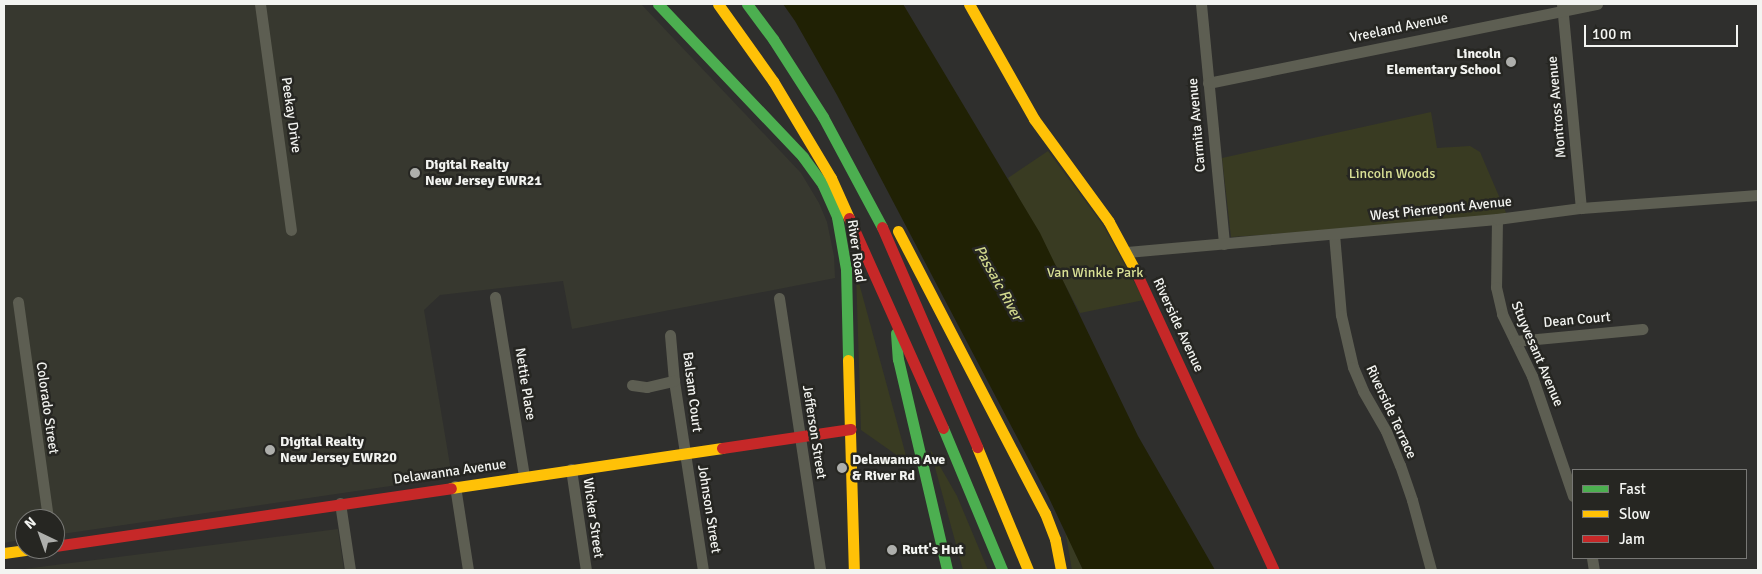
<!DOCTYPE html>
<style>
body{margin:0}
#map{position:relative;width:1762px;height:574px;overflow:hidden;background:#2f2f2d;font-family:Signika,sans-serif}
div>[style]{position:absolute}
.built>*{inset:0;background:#37382f}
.green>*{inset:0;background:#393b22}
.water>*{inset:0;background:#202104}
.street>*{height:11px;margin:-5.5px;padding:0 5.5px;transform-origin:5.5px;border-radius:5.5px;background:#5d5e52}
.fast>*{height:11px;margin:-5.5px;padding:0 5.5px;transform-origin:5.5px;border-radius:5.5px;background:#4caf50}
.slow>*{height:11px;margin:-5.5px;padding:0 5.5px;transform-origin:5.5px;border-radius:5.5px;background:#ffc107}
.jam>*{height:11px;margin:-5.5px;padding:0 5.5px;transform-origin:5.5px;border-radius:5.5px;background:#c62828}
.dots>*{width:14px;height:14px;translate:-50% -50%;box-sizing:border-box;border:2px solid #262622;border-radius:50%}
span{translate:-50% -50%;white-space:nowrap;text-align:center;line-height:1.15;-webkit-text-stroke:5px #262622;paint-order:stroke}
.street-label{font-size:14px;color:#f3f4f1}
.poi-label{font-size:14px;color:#f3f4f1;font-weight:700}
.right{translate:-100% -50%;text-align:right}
.left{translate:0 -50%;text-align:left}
.park-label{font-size:14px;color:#d9e095}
.water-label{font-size:15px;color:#d1d88d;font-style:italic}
.frame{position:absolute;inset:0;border:5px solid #f3f4f1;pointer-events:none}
.legend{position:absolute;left:1572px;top:469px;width:175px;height:90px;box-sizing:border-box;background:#262622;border:1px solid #787875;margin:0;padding:6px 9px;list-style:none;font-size:15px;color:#f3f4f1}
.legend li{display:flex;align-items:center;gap:10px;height:25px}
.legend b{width:25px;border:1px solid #787875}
.north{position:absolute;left:15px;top:509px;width:50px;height:50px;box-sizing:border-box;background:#262622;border:1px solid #787875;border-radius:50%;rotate:318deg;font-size:14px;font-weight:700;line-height:20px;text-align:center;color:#f3f4f1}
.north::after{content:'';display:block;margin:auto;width:18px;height:22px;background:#aeafac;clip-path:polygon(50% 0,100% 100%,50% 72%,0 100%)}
.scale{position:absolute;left:1584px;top:25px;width:154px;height:22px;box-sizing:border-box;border:2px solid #f3f4f1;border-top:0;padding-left:6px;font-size:15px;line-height:18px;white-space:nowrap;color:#f3f4f1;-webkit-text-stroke:4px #262622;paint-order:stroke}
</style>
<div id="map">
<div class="built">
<i style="clip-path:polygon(4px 4px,641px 4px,801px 173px,819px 203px,827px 222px,834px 256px,835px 278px,572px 329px,563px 281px,440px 295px,424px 310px,452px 477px,55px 535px,55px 519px,25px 519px,25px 539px,4px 543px)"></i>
<i style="clip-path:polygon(338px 529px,344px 570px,16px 570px)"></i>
</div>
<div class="green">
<i style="clip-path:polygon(1431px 112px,1437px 148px,1470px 146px,1480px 152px,1507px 215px,1491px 219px,1231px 237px,1222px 158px)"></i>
<i style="clip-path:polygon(1048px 151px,1103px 225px,1144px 300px,1080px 313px,1008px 178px)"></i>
<i style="clip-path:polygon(856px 272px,908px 463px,861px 430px)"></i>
<i style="clip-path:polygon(930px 449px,957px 496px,988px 570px,963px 570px)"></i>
<i style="clip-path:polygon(1065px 530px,1083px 570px,1072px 570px)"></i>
</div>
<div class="water">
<i style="clip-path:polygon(783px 4px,903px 4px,1040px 233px,1138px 436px,1215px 570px,1083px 570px,1048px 496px,837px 95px,795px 21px)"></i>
</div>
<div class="street">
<i style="left:260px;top:4px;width:228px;rotate:82.2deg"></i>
<i style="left:1201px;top:4px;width:241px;rotate:84.5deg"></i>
<i style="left:1562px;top:4px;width:205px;rotate:84.7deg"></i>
<i style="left:1208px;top:83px;width:397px;rotate:-11.5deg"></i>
<i style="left:1497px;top:219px;width:68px;rotate:90.8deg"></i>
<i style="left:1496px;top:287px;width:28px;rotate:77deg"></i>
<i style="left:1502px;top:314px;width:69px;rotate:64.2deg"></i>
<i style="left:1532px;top:376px;width:127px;rotate:71.1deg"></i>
<i style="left:1334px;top:234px;width:81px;rotate:85.1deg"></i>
<i style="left:1341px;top:315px;width:53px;rotate:77deg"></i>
<i style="left:1353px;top:367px;width:26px;rotate:67deg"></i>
<i style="left:1363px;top:391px;width:46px;rotate:60.1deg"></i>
<i style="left:1386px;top:431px;width:37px;rotate:68deg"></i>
<i style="left:1400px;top:465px;width:37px;rotate:71deg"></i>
<i style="left:1412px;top:500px;width:73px;rotate:74.8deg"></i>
<i style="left:1127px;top:252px;width:371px;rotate:-5.1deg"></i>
<i style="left:1497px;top:219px;width:85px;rotate:-7.5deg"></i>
<i style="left:1581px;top:208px;width:177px;rotate:-4.2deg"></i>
<i style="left:495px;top:297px;width:181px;rotate:80.8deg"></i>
<i style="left:779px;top:298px;width:275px;rotate:81.4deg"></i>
<i style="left:18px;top:302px;width:219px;rotate:82.1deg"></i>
<i style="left:670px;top:335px;width:46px;rotate:85deg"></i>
<i style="left:674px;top:381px;width:191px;rotate:81.3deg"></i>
<i style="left:1515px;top:341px;width:128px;rotate:-5.4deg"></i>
<i style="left:632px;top:385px;width:15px;rotate:8deg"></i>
<i style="left:647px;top:387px;width:28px;rotate:-13deg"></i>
<i style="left:571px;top:469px;width:102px;rotate:81.6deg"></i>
<i style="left:455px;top:486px;width:85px;rotate:81.2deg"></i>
<i style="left:340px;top:503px;width:68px;rotate:81.5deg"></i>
<i style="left:1592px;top:558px;width:12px;rotate:81deg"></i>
</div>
<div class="fast">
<i style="left:658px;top:4px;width:211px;rotate:46.5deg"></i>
<i style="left:803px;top:157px;width:34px;rotate:54deg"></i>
<i style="left:823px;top:185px;width:35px;rotate:66deg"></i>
<i style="left:837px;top:217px;width:53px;rotate:80.2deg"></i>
<i style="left:846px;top:269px;width:91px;rotate:88.7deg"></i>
<i style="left:747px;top:4px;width:44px;rotate:53.4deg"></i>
<i style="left:773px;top:39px;width:93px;rotate:57.3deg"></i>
<i style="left:823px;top:117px;width:125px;rotate:61.8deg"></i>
<i style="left:896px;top:333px;width:26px;rotate:86deg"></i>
<i style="left:898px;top:359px;width:217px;rotate:76.9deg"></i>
<i style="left:943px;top:428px;width:154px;rotate:67.4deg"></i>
</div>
<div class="slow">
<i style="left:718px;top:4px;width:95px;rotate:54.5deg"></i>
<i style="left:773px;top:81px;width:113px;rotate:59.1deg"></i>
<i style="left:831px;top:178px;width:44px;rotate:65.8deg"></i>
<i style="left:969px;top:4px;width:132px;rotate:60.5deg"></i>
<i style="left:1034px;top:119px;width:127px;rotate:53.9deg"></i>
<i style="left:1109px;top:222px;width:57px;rotate:61.6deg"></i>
<i style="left:898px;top:231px;width:318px;rotate:62.5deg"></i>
<i style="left:1045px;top:513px;width:28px;rotate:69deg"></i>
<i style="left:1055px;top:539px;width:32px;rotate:79deg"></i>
<i style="left:848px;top:360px;width:210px;rotate:88.4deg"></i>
<i style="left:977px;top:447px;width:133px;rotate:67.5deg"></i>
<i style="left:451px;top:488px;width:274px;rotate:-8.4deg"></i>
<i style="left:4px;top:553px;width:30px;rotate:-8deg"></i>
</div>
<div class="jam">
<i style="left:849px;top:218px;width:230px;rotate:65.9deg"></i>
<i style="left:882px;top:227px;width:240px;rotate:66.6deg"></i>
<i style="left:1136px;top:272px;width:328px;rotate:65.2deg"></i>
<i style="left:722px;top:448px;width:130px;rotate:-8.4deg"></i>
<i style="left:55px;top:546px;width:400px;rotate:-8.3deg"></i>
</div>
<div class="dots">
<i style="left:1511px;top:62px;background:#aeafac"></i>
<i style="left:415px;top:173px;background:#aeafac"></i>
<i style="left:270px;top:450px;background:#aeafac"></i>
<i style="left:842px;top:468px;background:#aeafac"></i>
<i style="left:892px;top:550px;background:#aeafac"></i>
</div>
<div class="street-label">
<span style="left:1399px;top:28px;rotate:-12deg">Vreeland Avenue</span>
<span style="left:1557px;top:107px;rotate:-95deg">Montross Avenue</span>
<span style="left:291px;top:115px;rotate:82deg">Peekay Drive</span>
<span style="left:1197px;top:125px;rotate:-95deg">Carmita Avenue</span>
<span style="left:1441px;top:209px;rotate:-6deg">West Pierrepont Avenue</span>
<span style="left:856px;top:251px;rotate:82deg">River Road</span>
<span style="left:1577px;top:320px;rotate:-5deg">Dean Court</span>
<span style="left:1178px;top:325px;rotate:65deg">Riverside Avenue</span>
<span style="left:1537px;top:354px;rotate:67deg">Stuyvesant Avenue</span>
<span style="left:525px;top:384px;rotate:81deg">Nettie Place</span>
<span style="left:692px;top:392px;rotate:83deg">Balsam Court</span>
<span style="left:47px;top:408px;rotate:82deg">Colorado Street</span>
<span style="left:1391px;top:412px;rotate:65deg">Riverside Terrace</span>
<span style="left:814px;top:432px;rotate:81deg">Jefferson Street</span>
<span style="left:450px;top:472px;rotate:-8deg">Delawanna Avenue</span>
<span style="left:709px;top:509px;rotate:81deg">Johnson Street</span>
<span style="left:593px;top:518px;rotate:82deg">Wicker Street</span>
</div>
<div class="poi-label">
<span class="right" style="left:1501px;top:62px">Lincoln<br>Elementary School</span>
<span class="left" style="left:425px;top:173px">Digital Realty<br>New Jersey EWR21</span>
<span class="left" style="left:280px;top:450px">Digital Realty<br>New Jersey EWR20</span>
<span class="left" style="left:852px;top:468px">Delawanna Ave<br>&amp; River Rd</span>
<span class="left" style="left:902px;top:550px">Rutt's Hut</span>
</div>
<div class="park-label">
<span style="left:1392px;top:174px">Lincoln Woods</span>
<span style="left:1095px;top:273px">Van Winkle Park</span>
</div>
<div class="water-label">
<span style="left:998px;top:283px;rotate:61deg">Passaic River</span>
</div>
<div class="frame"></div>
<ul class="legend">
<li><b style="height:6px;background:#4caf50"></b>Fast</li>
<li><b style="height:6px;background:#ffc107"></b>Slow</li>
<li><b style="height:6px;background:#c62828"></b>Jam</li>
</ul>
<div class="north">N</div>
<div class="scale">100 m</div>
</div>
